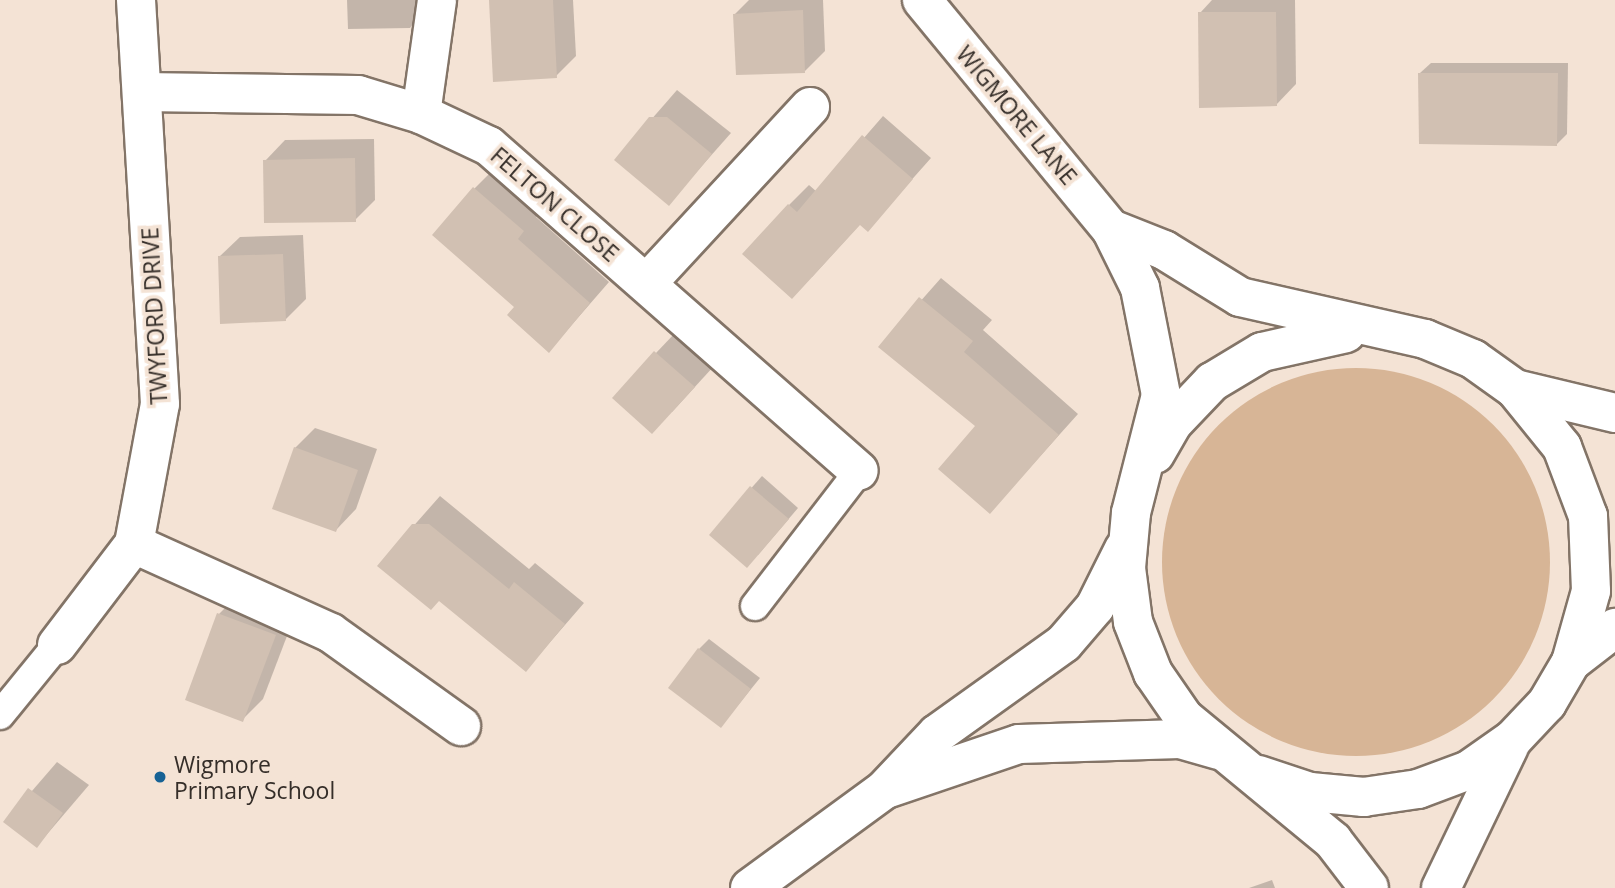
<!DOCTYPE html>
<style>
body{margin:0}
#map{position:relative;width:1615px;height:888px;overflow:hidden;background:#f4e3d5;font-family:"Open Sans",sans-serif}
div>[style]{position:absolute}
.green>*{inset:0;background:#d7b596}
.round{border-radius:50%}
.shadow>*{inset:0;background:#0003}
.building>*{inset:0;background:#d1c0b2}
.roads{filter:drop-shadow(2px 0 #837467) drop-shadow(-2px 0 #837467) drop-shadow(0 2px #837467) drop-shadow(0 -2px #837467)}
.service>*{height:28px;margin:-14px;padding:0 14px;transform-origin:14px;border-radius:14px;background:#fff}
.minor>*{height:38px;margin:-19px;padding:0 19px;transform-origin:19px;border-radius:19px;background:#fff}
.tertiary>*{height:38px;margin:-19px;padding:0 19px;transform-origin:19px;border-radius:19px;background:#fff}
.dots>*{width:19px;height:19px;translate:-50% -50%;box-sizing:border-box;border:4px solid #f4e3d5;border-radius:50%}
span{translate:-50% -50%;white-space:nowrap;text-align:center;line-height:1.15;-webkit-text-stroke:7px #f4e3d5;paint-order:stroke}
.street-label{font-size:23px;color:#352e29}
.poi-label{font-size:23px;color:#352e29}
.left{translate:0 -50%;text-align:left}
</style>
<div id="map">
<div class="green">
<i class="round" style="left:1162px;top:368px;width:388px;height:388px"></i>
</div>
<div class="shadow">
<i style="clip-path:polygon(347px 0,431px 0,410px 28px,348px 29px)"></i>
<i style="clip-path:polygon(490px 0,573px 0,576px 56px,556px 76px)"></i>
<i style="clip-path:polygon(749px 0,823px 0,825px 51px,805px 71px,735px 14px)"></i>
<i style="clip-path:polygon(1212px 0,1295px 0,1296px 84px,1276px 105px,1200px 13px)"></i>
<i style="clip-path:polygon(1431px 63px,1568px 63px,1567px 134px,1557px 144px,1420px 73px)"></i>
<i style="clip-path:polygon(677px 90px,731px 133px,669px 203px,616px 160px)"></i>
<i style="clip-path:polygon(883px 116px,931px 158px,868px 229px,861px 223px,812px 277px,789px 205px,809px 185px,817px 192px)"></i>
<i style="clip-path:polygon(374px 139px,375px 200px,355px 220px,265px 161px,285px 140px)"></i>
<i style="clip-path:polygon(494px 169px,543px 210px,536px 217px,609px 282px,549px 351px,517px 306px,474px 189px)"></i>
<i style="clip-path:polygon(303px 235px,306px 299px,285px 320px,219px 257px,240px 237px)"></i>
<i style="clip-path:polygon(941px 278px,992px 320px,983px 330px,1078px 414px,990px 512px,978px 426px,880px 347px)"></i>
<i style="clip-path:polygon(676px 332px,714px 366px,672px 412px,614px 397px)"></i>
<i style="clip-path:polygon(315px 428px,377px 449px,356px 509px,336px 530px,295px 448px)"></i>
<i style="clip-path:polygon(762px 476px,798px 508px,758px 555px,711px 534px)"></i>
<i style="clip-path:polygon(440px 496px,529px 569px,535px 563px,584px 603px,526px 670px,387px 556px)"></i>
<i style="clip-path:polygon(239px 594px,295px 615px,263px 699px,243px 719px,219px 614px)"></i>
<i style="clip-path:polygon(709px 639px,760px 678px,721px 726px,699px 649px)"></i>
<i style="clip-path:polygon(57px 762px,89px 785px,37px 846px,6px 821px)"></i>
<i style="clip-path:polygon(1272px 880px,1275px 888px,1249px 888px)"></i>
</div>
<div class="building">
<i style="clip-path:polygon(489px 0,553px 0,557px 78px,493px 82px)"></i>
<i style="clip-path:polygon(803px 10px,805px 73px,736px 75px,733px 14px)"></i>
<i style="clip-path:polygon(1198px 12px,1276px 12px,1277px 106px,1199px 108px)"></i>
<i style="clip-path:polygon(1418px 73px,1558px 73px,1557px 146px,1419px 144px)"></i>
<i style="clip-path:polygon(649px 117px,667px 117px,712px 154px,669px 206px,614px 160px)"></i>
<i style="clip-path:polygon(862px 135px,913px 179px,868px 232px,860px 225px,792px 299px,742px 254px,788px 204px,797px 212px)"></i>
<i style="clip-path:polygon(355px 158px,356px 222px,264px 223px,263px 160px)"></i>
<i style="clip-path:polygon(473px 187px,524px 231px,518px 239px,590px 303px,549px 353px,507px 315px,514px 307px,432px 235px)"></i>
<i style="clip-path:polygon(283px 254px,286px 321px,220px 324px,218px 256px)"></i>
<i style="clip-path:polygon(919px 297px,973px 341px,964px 352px,1059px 435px,990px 514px,938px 469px,975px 426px,878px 347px)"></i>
<i style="clip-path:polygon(654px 351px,695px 387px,652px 434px,612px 398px)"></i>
<i style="clip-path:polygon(294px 447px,358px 470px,336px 532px,272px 509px)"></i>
<i style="clip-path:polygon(750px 486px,789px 519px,747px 568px,709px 535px)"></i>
<i style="clip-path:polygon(412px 524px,429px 524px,509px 589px,514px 582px,565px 624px,526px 672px,439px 601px,431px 610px,377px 566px)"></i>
<i style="clip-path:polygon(217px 613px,276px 635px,243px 722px,185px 700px)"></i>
<i style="clip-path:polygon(698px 648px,751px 689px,721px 728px,668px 688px)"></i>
<i style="clip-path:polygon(28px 788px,63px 813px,37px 848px,3px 822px)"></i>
</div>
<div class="roads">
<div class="service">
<i style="left:755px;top:606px;width:170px;rotate:-52.4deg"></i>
<i style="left:0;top:715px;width:90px;rotate:-50.8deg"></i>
</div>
<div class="minor">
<i style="left:142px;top:92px;width:216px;rotate:0.8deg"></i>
<i style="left:358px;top:95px;width:66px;rotate:16.8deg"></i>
<i style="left:421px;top:114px;width:75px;rotate:25.2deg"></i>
<i style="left:489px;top:146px;width:492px;rotate:41.3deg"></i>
<i style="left:421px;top:114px;width:115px;rotate:-82deg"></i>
<i style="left:647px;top:283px;width:240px;rotate:-47.2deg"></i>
<i style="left:134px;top:544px;width:216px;rotate:24.3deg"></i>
<i style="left:331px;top:633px;width:160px;rotate:35.6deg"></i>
<i style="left:57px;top:645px;width:127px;rotate:-52.7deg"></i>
<i style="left:134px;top:544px;width:142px;rotate:-79.5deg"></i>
<i style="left:160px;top:404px;width:405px;rotate:-93.4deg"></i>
</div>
<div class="tertiary">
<i style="left:922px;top:0;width:297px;rotate:50.5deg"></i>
<i style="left:1111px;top:229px;width:66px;rotate:63.8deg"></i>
<i style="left:1140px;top:288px;width:109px;rotate:78.9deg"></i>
<i style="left:1161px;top:395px;width:122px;rotate:104.3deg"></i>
<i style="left:1131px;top:513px;width:55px;rotate:95.2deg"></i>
<i style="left:1126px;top:568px;width:54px;rotate:82.6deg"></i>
<i style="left:1133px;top:622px;width:55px;rotate:68.6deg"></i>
<i style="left:1153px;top:673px;width:55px;rotate:55.4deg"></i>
<i style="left:1184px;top:718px;width:193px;rotate:39.5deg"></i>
<i style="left:1333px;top:841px;width:59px;rotate:52.5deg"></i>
<i style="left:1111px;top:229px;width:57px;rotate:21.6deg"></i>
<i style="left:1164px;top:250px;width:89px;rotate:31.7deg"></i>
<i style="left:1240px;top:297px;width:190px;rotate:12.8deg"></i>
<i style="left:1425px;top:339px;width:52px;rotate:22.6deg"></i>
<i style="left:1473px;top:359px;width:52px;rotate:35.5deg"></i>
<i style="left:1515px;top:389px;width:75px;rotate:51deg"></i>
<i style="left:1562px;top:447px;width:74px;rotate:69.4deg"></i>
<i style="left:1588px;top:516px;width:75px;rotate:87.7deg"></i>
<i style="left:1591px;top:591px;width:74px;rotate:105.7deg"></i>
<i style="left:1571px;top:662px;width:48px;rotate:120.3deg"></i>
<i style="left:1547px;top:703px;width:50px;rotate:133.4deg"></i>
<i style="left:1513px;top:739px;width:54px;rotate:144.8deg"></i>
<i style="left:1469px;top:770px;width:54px;rotate:159.6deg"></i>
<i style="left:1418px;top:789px;width:55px;rotate:171.6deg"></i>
<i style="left:1364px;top:797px;width:54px;rotate:-174.7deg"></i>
<i style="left:1310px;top:792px;width:54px;rotate:-161.6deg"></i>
<i style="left:1515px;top:389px;width:103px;rotate:13.5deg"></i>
<i style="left:1155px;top:454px;width:36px;rotate:-60deg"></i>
<i style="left:1173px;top:423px;width:57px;rotate:-46.4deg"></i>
<i style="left:1212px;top:382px;width:58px;rotate:-31deg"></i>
<i style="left:1262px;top:352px;width:86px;rotate:-12.7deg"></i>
<i style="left:1571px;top:662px;width:56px;rotate:-37.7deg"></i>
<i style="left:889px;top:788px;width:137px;rotate:-18.7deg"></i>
<i style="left:1019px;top:744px;width:161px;rotate:-1.8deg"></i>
<i style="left:1180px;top:739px;width:40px;rotate:16deg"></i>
<i style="left:750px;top:888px;width:166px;rotate:-36.2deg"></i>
<i style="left:884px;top:790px;width:77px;rotate:-46.6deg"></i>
<i style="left:937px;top:734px;width:156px;rotate:-35.6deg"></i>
<i style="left:1064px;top:643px;width:48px;rotate:-49.3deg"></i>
<i style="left:1095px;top:607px;width:65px;rotate:-63.4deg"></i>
<i style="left:1441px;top:888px;width:157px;rotate:-64.3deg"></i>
</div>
</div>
<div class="dots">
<i style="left:160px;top:777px;background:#166295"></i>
</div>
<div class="street-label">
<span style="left:1017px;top:115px;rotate:50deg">WIGMORE LANE</span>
<span style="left:555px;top:204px;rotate:41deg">FELTON CLOSE</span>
<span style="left:154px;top:316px;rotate:-93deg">TWYFORD DRIVE</span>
</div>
<div class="poi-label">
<span class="left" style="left:174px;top:777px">Wigmore<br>Primary School</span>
</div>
</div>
